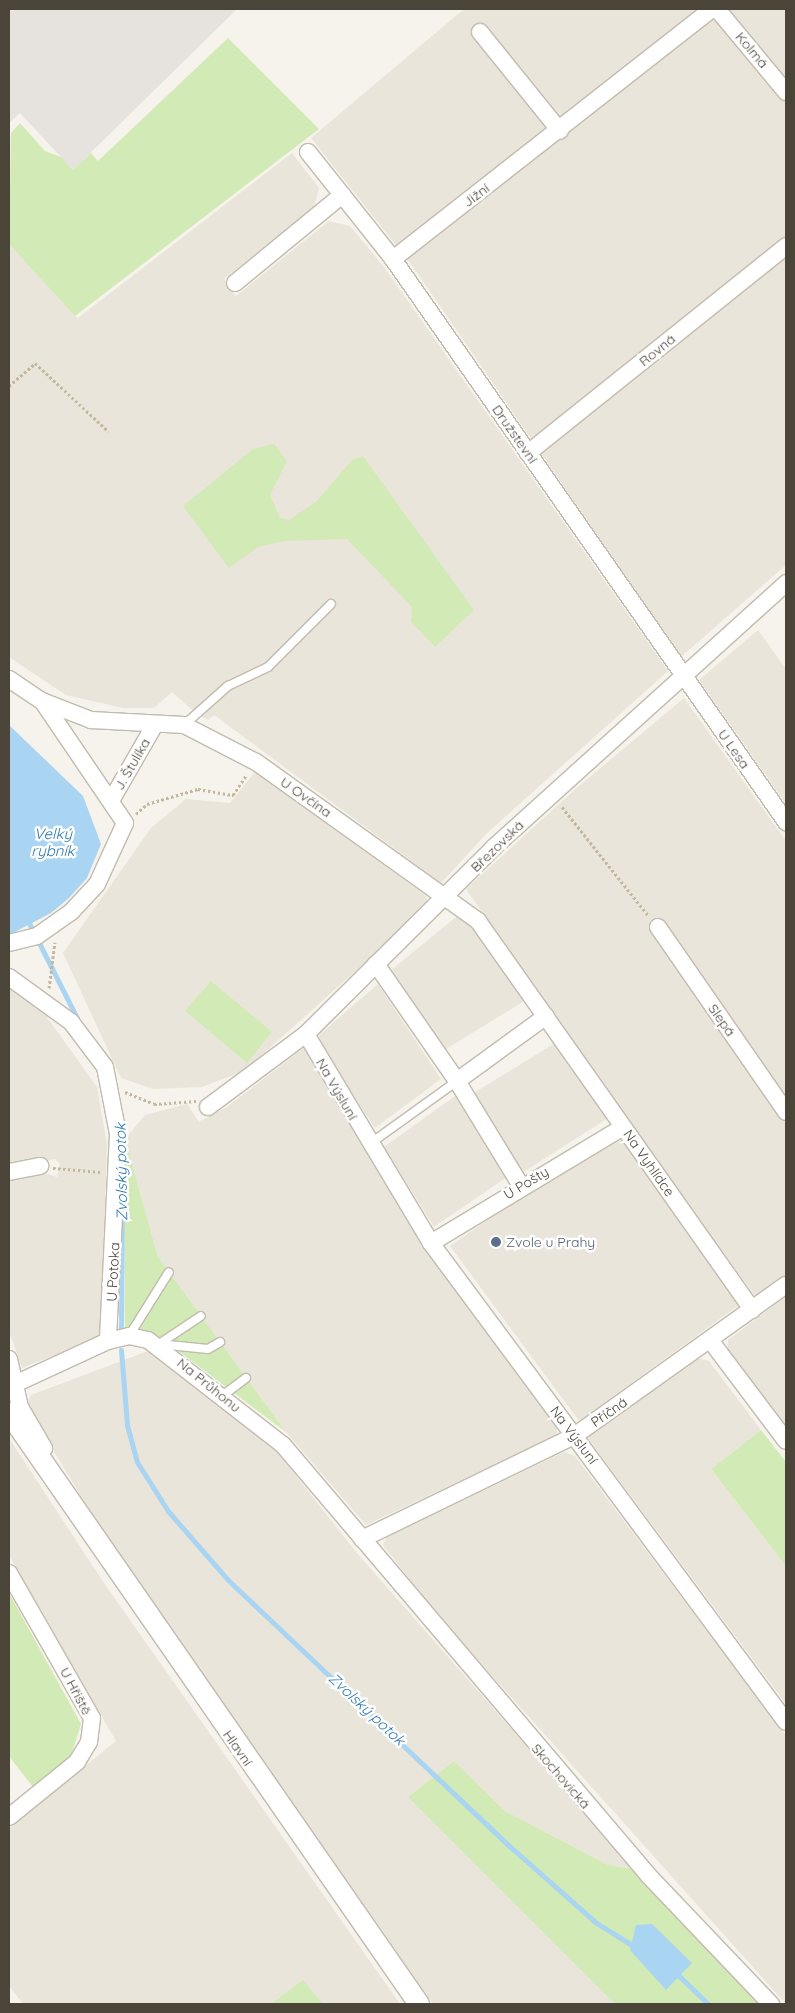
<!DOCTYPE html>
<meta charset="utf-8">
<style>
body{margin:0}
#map{position:relative;width:795px;height:2013px;overflow:hidden;background:#f6f3ec;font-family:Quicksand,sans-serif}
div>[style]{position:absolute}
.residential>*{inset:0;background:#eae5da}
.industrial>*{inset:0;background:#e6e2dd}
.green>*{inset:0;background:#d2eab5}
.water>*{inset:0;background:#a9d4f2}
.stream>*{height:5px;margin:-2.5px;padding:0 2.5px;transform-origin:2.5px;border-radius:2.5px;background:#a9d4f2}
.path>*{height:3px;margin-top:-1.5px;transform-origin:0;background:repeating-linear-gradient(90deg,#c4b79f 0 2.5px,transparent 0 5px)}
.roads{filter:drop-shadow(1px 0 #c2bbae) drop-shadow(-1px 0 #c2bbae) drop-shadow(0 1px #c2bbae) drop-shadow(0 -1px #c2bbae)}
.service>*{height:8px;margin:-4px;padding:0 4px;transform-origin:4px;border-radius:4px;background:#fff}
.minor>*{height:16px;margin:-8px;padding:0 8px;transform-origin:8px;border-radius:8px;background:#fff}
.tertiary>*{height:20px;margin:-10px;padding:0 10px;transform-origin:10px;border-radius:10px;background:#fff}
.dots>*{width:14px;height:14px;translate:-50% -50%;box-sizing:border-box;border:2px solid #fff;border-radius:50%}
span{translate:-50% -50%;white-space:nowrap;text-align:center;line-height:1.15;-webkit-text-stroke:5px #fff;paint-order:stroke}
.street-label{font-size:14px;color:#4b4439}
.service-label{font-size:14px;color:#4e5e75}
.left{translate:0 -50%;text-align:left}
.water-label{font-size:15px;color:#2e7ab2;font-style:italic}
.frame{position:absolute;inset:0;border:10px solid #4b4439;pointer-events:none}
</style>
<div id="map">
<div class="residential">
<i style="clip-path:polygon(464px 9px,786px 9px,786px 565px,681px 657px,411px 264px,311px 138px)"></i>
<i style="clip-path:polygon(292px 153px,319px 188px,314px 207px,224px 279px,236px 296px,329px 221px,350px 226px,384px 267px,668px 671px,487px 833px,441px 883px,214px 715px,208px 720px,197px 714px,172px 692px,154px 708px,123px 708px,66px 695px,9px 657px,9px 244px,78px 318px)"></i>
<i style="clip-path:polygon(758px 630px,786px 669px,786px 804px,699px 680px)"></i>
<i style="clip-path:polygon(684px 698px,786px 841px,786px 1100px,658px 921px,649px 921px,786px 1122px,786px 1275px,756px 1297px,620px 1111px,466px 889px,572px 792px)"></i>
<i style="clip-path:polygon(255px 772px,426px 896px,428px 906px,244px 1071px,202px 1087px,153px 1089px,121px 1078px,63px 953px,151px 828px,186px 799px,230px 803px)"></i>
<i style="clip-path:polygon(462px 912px,524px 1001px,443px 1051px,390px 971px)"></i>
<i style="clip-path:polygon(378px 984px,441px 1079px,375px 1128px,324px 1051px,319px 1035px)"></i>
<i style="clip-path:polygon(9px 985px,34px 999px,97px 1087px,107px 1144px,101px 1337px,22px 1368px,9px 1331px,9px 1179px,41px 1172px,57px 1177px,60px 1164px,55px 1159px,9px 1168px)"></i>
<i style="clip-path:polygon(555px 1043px,608px 1118px,522px 1173px,472px 1094px)"></i>
<i style="clip-path:polygon(306px 1046px,408px 1221px,557px 1428px,557px 1435px,366px 1525px,286px 1432px,158px 1257px,125px 1139px,145px 1115px,187px 1104px,199px 1122px,227px 1107px)"></i>
<i style="clip-path:polygon(455px 1096px,507px 1177px,434px 1227px,384px 1147px)"></i>
<i style="clip-path:polygon(621px 1140px,739px 1305px,579px 1421px,450px 1246px,526px 1193px)"></i>
<i style="clip-path:polygon(786px 1296px,786px 1433px,727px 1356px,728px 1340px)"></i>
<i style="clip-path:polygon(148px 1351px,278px 1453px,356px 1552px,634px 1869px,608px 1865px,505px 1811px,454px 1761px,408px 1797px,615px 2004px,433px 2004px,99px 1526px,26px 1405px,31px 1395px)"></i>
<i style="clip-path:polygon(698px 1358px,709px 1361px,761px 1430px,711px 1469px,786px 1566px,786px 1704px,587px 1437px)"></i>
<i style="clip-path:polygon(9px 1438px,104px 1583px,400px 2004px,323px 2004px,303px 1981px,271px 2004px,23px 2004px,9px 1986px,9px 1828px,116px 1741px,9px 1555px)"></i>
<i style="clip-path:polygon(564px 1452px,575px 1456px,786px 1736px,786px 2004px,435px 1612px,383px 1545px,387px 1537px)"></i>
</div>
<div class="industrial">
<i style="clip-path:polygon(9px 9px,237px 9px,73px 170px,20px 113px,9px 123px)"></i>
</div>
<div class="green">
<i style="clip-path:polygon(228px 38px,319px 129px,75px 316px,9px 244px,11px 133px,20px 123px,45px 151px,61px 157px,73px 170px,91px 153px,98px 161px)"></i>
<i style="clip-path:polygon(274px 444px,287px 461px,270px 495px,280px 518px,289px 520px,316px 502px,352px 460px,363px 456px,474px 610px,435px 647px,411px 622px,412px 607px,347px 539px,284px 541px,258px 547px,229px 568px,183px 506px,253px 449px)"></i>
<i style="clip-path:polygon(211px 981px,272px 1032px,247px 1063px,185px 1011px)"></i>
<i style="clip-path:polygon(125px 1139px,158px 1257px,286px 1432px,161px 1338px,125px 1330px)"></i>
<i style="clip-path:polygon(761px 1430px,786px 1462px,786px 1566px,711px 1469px)"></i>
<i style="clip-path:polygon(9px 1593px,81px 1724px,71px 1756px,33px 1787px,9px 1756px)"></i>
<i style="clip-path:polygon(454px 1761px,505px 1811px,608px 1865px,634px 1869px,764px 2004px,615px 2004px,408px 1797px)"></i>
<i style="clip-path:polygon(303px 1980px,323px 2004px,271px 2004px)"></i>
</div>
<div class="water">
<i style="clip-path:polygon(9px 725px,83px 796px,101px 844px,87px 878px,69px 898px,51px 913px,9px 935px)"></i>
<i style="clip-path:polygon(652px 1924px,692px 1963px,666px 1990px,630px 1950px,636px 1925px)"></i>
</div>
<div class="stream">
<i style="left:28px;top:921px;width:109px;rotate:63.2deg"></i>
<i style="left:121px;top:1328px;width:112px;rotate:-89.5deg"></i>
<i style="left:121px;top:1350px;width:75px;rotate:85.4deg"></i>
<i style="left:127px;top:1425px;width:38px;rotate:75deg"></i>
<i style="left:137px;top:1462px;width:58px;rotate:57.7deg"></i>
<i style="left:168px;top:1511px;width:91px;rotate:49deg"></i>
<i style="left:228px;top:1580px;width:393px;rotate:43.4deg"></i>
<i style="left:514px;top:1850px;width:108px;rotate:41.6deg"></i>
<i style="left:595px;top:1922px;width:47px;rotate:32deg"></i>
<i style="left:676px;top:1973px;width:45px;rotate:44.1deg"></i>
</div>
<div class="path">
<i style="left:9px;top:386px;width:35px;rotate:-41deg"></i>
<i style="left:35px;top:363px;width:100px;rotate:43deg"></i>
<i style="left:562px;top:807px;width:138px;rotate:51.5deg"></i>
<i style="left:136px;top:814px;width:15px;rotate:-42deg"></i>
<i style="left:147px;top:804px;width:53px;rotate:-16.4deg"></i>
<i style="left:198px;top:789px;width:36px;rotate:10deg"></i>
<i style="left:233px;top:795px;width:25px;rotate:-56deg"></i>
<i style="left:49px;top:988px;width:46px;rotate:-82.6deg"></i>
<i style="left:125px;top:1092px;width:31px;rotate:22deg"></i>
<i style="left:154px;top:1104px;width:42px;rotate:-4.1deg"></i>
<i style="left:53px;top:1168px;width:48px;rotate:4.8deg"></i>
</div>
<div class="roads">
<div class="service">
<i style="left:184px;top:725px;width:59px;rotate:-41.6deg"></i>
<i style="left:228px;top:686px;width:44px;rotate:-25.4deg"></i>
<i style="left:268px;top:667px;width:89px;rotate:-45deg"></i>
<i style="left:371px;top:1143px;width:106px;rotate:-35.8deg"></i>
<i style="left:129px;top:1336px;width:75px;rotate:-58deg"></i>
<i style="left:159px;top:1344px;width:49px;rotate:5.8deg"></i>
<i style="left:208px;top:1349px;width:14px;rotate:-30deg"></i>
<i style="left:159px;top:1344px;width:50px;rotate:-33.7deg"></i>
<i style="left:222px;top:1396px;width:30px;rotate:-37deg"></i>
</div>
<div class="minor">
<i style="left:717px;top:9px;width:108px;rotate:50.3deg"></i>
<i style="left:480px;top:32px;width:127px;rotate:51.1deg"></i>
<i style="left:308px;top:152px;width:137px;rotate:51.5deg"></i>
<i style="left:393px;top:259px;width:687px;rotate:55.08deg"></i>
<i style="left:393px;top:259px;width:405px;rotate:-38.1deg"></i>
<i style="left:235px;top:283px;width:139px;rotate:-39.4deg"></i>
<i style="left:528px;top:453px;width:331px;rotate:-38.7deg"></i>
<i style="left:9px;top:679px;width:40px;rotate:34deg"></i>
<i style="left:42px;top:701px;width:53px;rotate:21.2deg"></i>
<i style="left:91px;top:720px;width:93px;rotate:3.1deg"></i>
<i style="left:184px;top:725px;width:81px;rotate:27.2deg"></i>
<i style="left:256px;top:762px;width:273px;rotate:35.6deg"></i>
<i style="left:478px;top:921px;width:476px;rotate:54.8deg"></i>
<i style="left:112px;top:799px;width:84px;rotate:-60.1deg"></i>
<i style="left:658px;top:927px;width:225px;rotate:55.3deg"></i>
<i style="left:9px;top:943px;width:29px;rotate:-14deg"></i>
<i style="left:37px;top:936px;width:42px;rotate:-35.2deg"></i>
<i style="left:71px;top:912px;width:38px;rotate:-47deg"></i>
<i style="left:97px;top:884px;width:67px;rotate:-65.3deg"></i>
<i style="left:125px;top:823px;width:148px;rotate:-124.2deg"></i>
<i style="left:376px;top:964px;width:142px;rotate:55.3deg"></i>
<i style="left:457px;top:1081px;width:123px;rotate:58.6deg"></i>
<i style="left:9px;top:977px;width:77px;rotate:36deg"></i>
<i style="left:71px;top:1022px;width:56px;rotate:52.9deg"></i>
<i style="left:105px;top:1067px;width:68px;rotate:79deg"></i>
<i style="left:118px;top:1134px;width:207px;rotate:92.8deg"></i>
<i style="left:306px;top:1034px;width:244px;rotate:59.1deg"></i>
<i style="left:431px;top:1243px;width:596px;rotate:53.46deg"></i>
<i style="left:457px;top:1081px;width:110px;rotate:-36.1deg"></i>
<i style="left:208px;top:1107px;width:122px;rotate:-36.7deg"></i>
<i style="left:306px;top:1034px;width:264px;rotate:-44.8deg"></i>
<i style="left:493px;top:848px;width:395px;rotate:-42.1deg"></i>
<i style="left:9px;top:1172px;width:32px;rotate:-11deg"></i>
<i style="left:431px;top:1243px;width:224px;rotate:-31.1deg"></i>
<i style="left:710px;top:1340px;width:126px;rotate:53deg"></i>
<i style="left:9px;top:1359px;width:49px;rotate:77.1deg"></i>
<i style="left:20px;top:1407px;width:48px;rotate:59.7deg"></i>
<i style="left:17px;top:1383px;width:100px;rotate:-24.8deg"></i>
<i style="left:108px;top:1341px;width:22px;rotate:-13deg"></i>
<i style="left:129px;top:1336px;width:19px;rotate:12deg"></i>
<i style="left:148px;top:1340px;width:171px;rotate:37.9deg"></i>
<i style="left:283px;top:1445px;width:565px;rotate:49.66deg"></i>
<i style="left:649px;top:1876px;width:177px;rotate:46.4deg"></i>
<i style="left:362px;top:1539px;width:236px;rotate:-25.9deg"></i>
<i style="left:574px;top:1436px;width:260px;rotate:-35.5deg"></i>
<i style="left:9px;top:1573px;width:167px;rotate:60.2deg"></i>
<i style="left:92px;top:1718px;width:24px;rotate:97deg"></i>
<i style="left:89px;top:1742px;width:23px;rotate:121deg"></i>
<i style="left:77px;top:1762px;width:87px;rotate:141deg"></i>
</div>
<div class="tertiary">
<i style="left:9px;top:1413px;width:719px;rotate:55.25deg"></i>
</div>
</div>
<div class="dots">
<i style="left:496px;top:1242px;background:#5c6f8a"></i>
</div>
<div class="street-label">
<span style="left:752px;top:50px;rotate:50deg">Kolmá</span>
<span style="left:476px;top:195px;rotate:-37deg">Jižní</span>
<span style="left:657px;top:350px;rotate:-39deg">Rovná</span>
<span style="left:515px;top:434px;rotate:55deg">Družstevní</span>
<span style="left:734px;top:749px;rotate:55deg">U Lesa</span>
<span style="left:132px;top:764px;rotate:-60deg">J. Štulíka</span>
<span style="left:306px;top:797px;rotate:35deg">U Ovčína</span>
<span style="left:497px;top:846px;rotate:-44deg">Březovská</span>
<span style="left:722px;top:1020px;rotate:55deg">Slepá</span>
<span style="left:337px;top:1089px;rotate:60deg">Na Výsluní</span>
<span style="left:649px;top:1163px;rotate:55deg">Na Vyhlídce</span>
<span style="left:526px;top:1183px;rotate:-31deg">U Pošty</span>
<span style="left:113px;top:1272px;rotate:-87deg">U Potoka</span>
<span style="left:209px;top:1385px;rotate:39deg">Na Průhonu</span>
<span style="left:609px;top:1412px;rotate:-35deg">Příčná</span>
<span style="left:574px;top:1435px;rotate:53deg">Na Výsluní</span>
<span style="left:76px;top:1691px;rotate:62deg">U Hřiště</span>
<span style="left:238px;top:1748px;rotate:55deg">Hlavní</span>
<span style="left:561px;top:1776px;rotate:49deg">Skochovická</span>
</div>
<div class="service-label">
<span class="left" style="left:506px;top:1242px">Zvole u Prahy</span>
</div>
<div class="water-label">
<span style="left:53px;top:842px">Velký<br>rybník</span>
<span style="left:121px;top:1172px;rotate:-91deg">Zvolský potok</span>
<span style="left:367px;top:1709px;rotate:43deg">Zvolský potok</span>
</div>
<div class="frame"></div>
</div>
